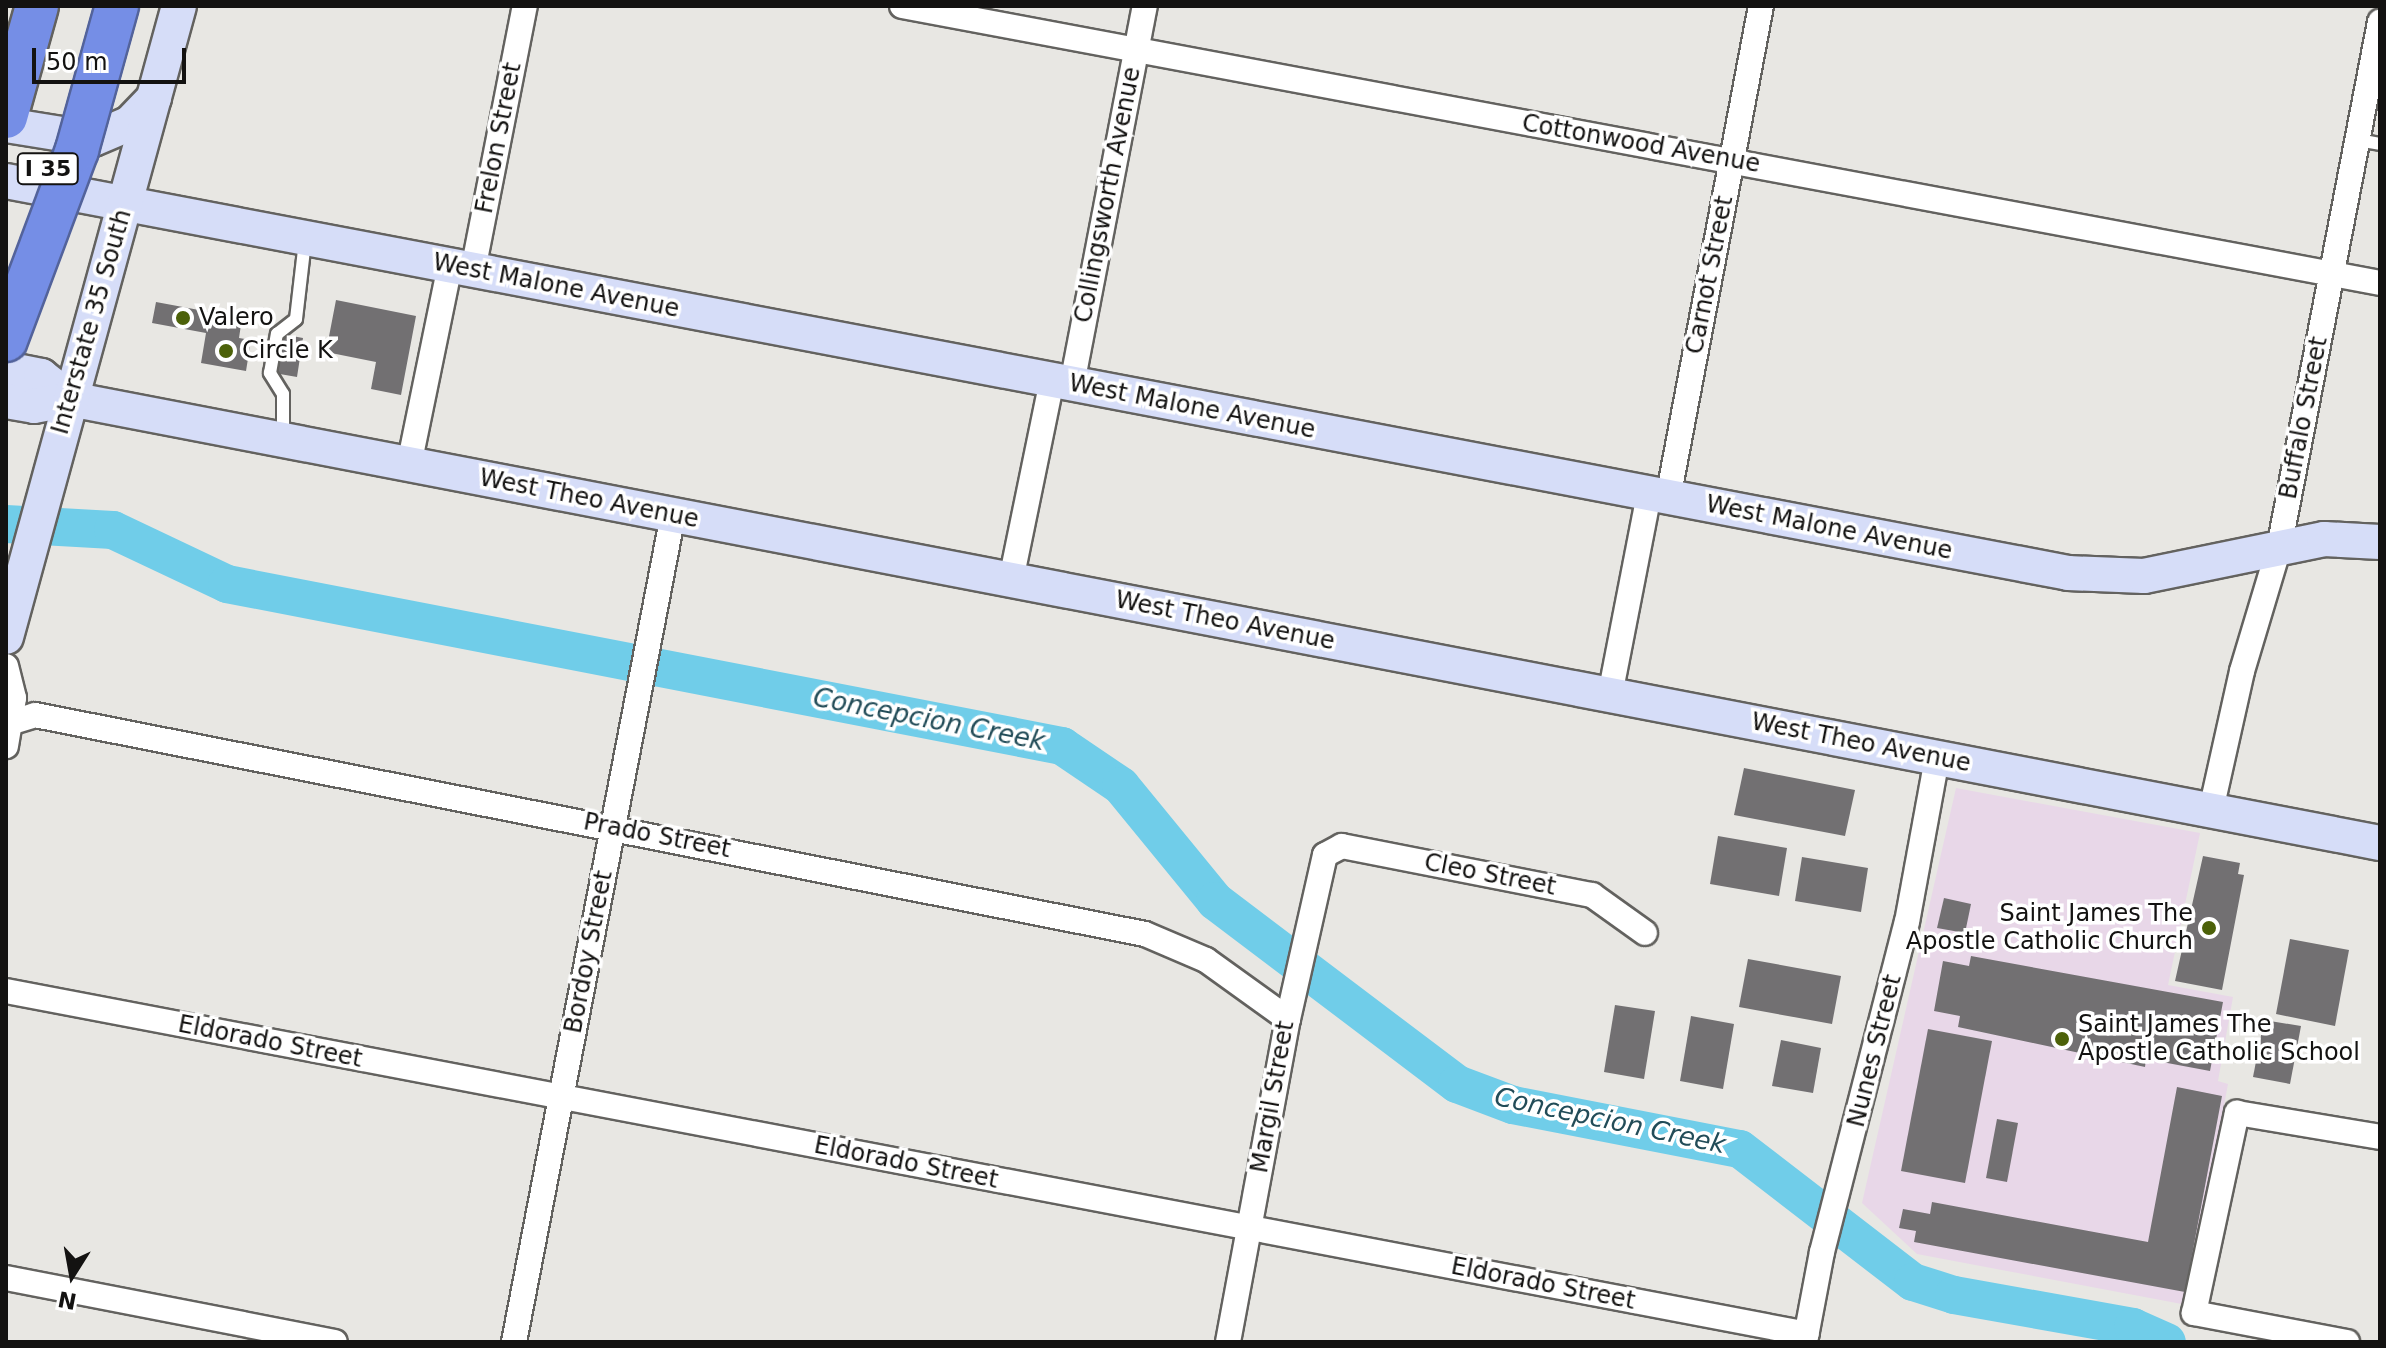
<!DOCTYPE html>
<style>
body{margin:0}
#map{position:relative;width:2386px;height:1348px;overflow:hidden;background:#e8e7e3;font-family:"DejaVu Sans",sans-serif}
div>[style]{position:absolute}
.education>*{inset:0;background:#e8d7e8}
.river>*{height:38px;margin:-19px;padding:0 19px;transform-origin:19px;border-radius:19px;background:#70cde9}
.building>*{inset:0;background:#727072}
.roads{filter:drop-shadow(2px 0 #63625f) drop-shadow(-2px 0 #63625f) drop-shadow(0 2px #63625f) drop-shadow(0 -2px #63625f)}
.lane>*{height:12px;margin:-6px;padding:0 6px;transform-origin:6px;border-radius:6px;background:#fff}
.street>*{height:24px;margin:-12px;padding:0 12px;transform-origin:12px;border-radius:12px;background:#fff}
.secondary>*{height:34px;margin:-17px;padding:0 17px;transform-origin:17px;border-radius:17px;background:#d6ddf8}
.highway>*{height:42px;margin:-21px;padding:0 21px;transform-origin:21px;border-radius:21px;background:#758ee6}
.bridges{filter:drop-shadow(2px 0 #53639b) drop-shadow(-2px 0 #53639b) drop-shadow(0 2px #53639b) drop-shadow(0 -2px #53639b)}
.highway-bridge>*{height:42px;margin:-21px;padding:0 21px;transform-origin:21px;border-radius:21px;background:#758ee6}
.dots>*{width:22px;height:22px;translate:-50% -50%;box-sizing:border-box;border:4px solid #fff;border-radius:50%}
span{translate:-50% -50%;white-space:nowrap;text-align:center;line-height:1.15;-webkit-text-stroke:7px #fff;paint-order:stroke}
.shield-label span{padding:2px 6px;background:#fff;border:2px solid;border-radius:6px;-webkit-text-stroke-width:0}
.shield-label{font-size:22px;color:#131211;font-weight:700}
.street-label{font-size:24px;color:#131211}
.poi-label{font-size:24px;color:#131211}
.left{translate:0 -50%;text-align:left}
.right{translate:-100% -50%;text-align:right}
.water-label{font-size:26px;color:#224c58;font-style:italic}
.frame{position:absolute;inset:0;border:8px solid #131211;pointer-events:none}
.north{position:absolute;left:32px;top:1236px;width:80px;height:80px;-webkit-text-stroke:6px #fff;paint-order:stroke;rotate:191deg;font-size:22px;font-weight:700;line-height:32px;text-align:center;color:#131211}
.north::after{content:'';display:block;margin:auto;width:28px;height:36px;background:#131211;clip-path:polygon(50% 0,100% 100%,50% 72%,0 100%)}
.scale{position:absolute;left:32px;top:48px;width:154px;height:36px;box-sizing:border-box;border:4px solid #131211;border-top:0;padding-left:10px;font-size:24px;line-height:28px;white-space:nowrap;color:#131211;-webkit-text-stroke:6px #fff;paint-order:stroke}
</style>
<div id="map">
<div class="education">
<i style="clip-path:polygon(1956px 788px,2200px 833px,2168px 985px,2233px 997px,2218px 1081px,2228px 1084px,2187px 1305px,1917px 1254px,1862px 1203px)"></i>
</div>
<div class="river">
<i style="left:6px;top:524px;width:107px;rotate:3.2deg"></i>
<i style="left:113px;top:530px;width:126px;rotate:25.3deg"></i>
<i style="left:227px;top:584px;width:851px;rotate:10.98deg"></i>
<i style="left:1062px;top:746px;width:71px;rotate:34.1deg"></i>
<i style="left:1121px;top:786px;width:149px;rotate:50.7deg"></i>
<i style="left:1215px;top:901px;width:303px;rotate:37.1deg"></i>
<i style="left:1457px;top:1084px;width:60px;rotate:20.6deg"></i>
<i style="left:1513px;top:1105px;width:231px;rotate:11deg"></i>
<i style="left:1740px;top:1149px;width:218px;rotate:37.6deg"></i>
<i style="left:1913px;top:1282px;width:43px;rotate:17.6deg"></i>
<i style="left:1954px;top:1295px;width:182px;rotate:10.1deg"></i>
<i style="left:2133px;top:1327px;width:37px;rotate:24deg"></i>
</div>
<div class="building">
<i style="clip-path:polygon(336px 300px,416px 316px,401px 395px,371px 389px,376px 362px,326px 352px)"></i>
<i style="clip-path:polygon(156px 302px,242px 318px,239px 338px,251px 340px,246px 371px,201px 363px,206px 333px,152px 323px)"></i>
<i style="clip-path:polygon(281px 334px,303px 338px,297px 377px,274px 373px)"></i>
<i style="clip-path:polygon(1744px 768px,1855px 790px,1845px 836px,1734px 815px)"></i>
<i style="clip-path:polygon(1718px 836px,1787px 848px,1779px 896px,1710px 884px)"></i>
<i style="clip-path:polygon(2203px 856px,2240px 863px,2238px 874px,2244px 875px,2222px 990px,2175px 981px)"></i>
<i style="clip-path:polygon(1802px 857px,1868px 868px,1861px 912px,1795px 901px)"></i>
<i style="clip-path:polygon(1944px 898px,1971px 904px,1965px 933px,1937px 928px)"></i>
<i style="clip-path:polygon(2290px 939px,2349px 950px,2335px 1026px,2276px 1014px)"></i>
<i style="clip-path:polygon(1971px 956px,2223px 1002px,2210px 1071px,2146px 1059px,2145px 1067px,1958px 1027px,1960px 1016px,1934px 1011px,1943px 961px,1969px 966px)"></i>
<i style="clip-path:polygon(1748px 959px,1841px 976px,1832px 1024px,1739px 1007px)"></i>
<i style="clip-path:polygon(1615px 1005px,1655px 1011px,1644px 1079px,1604px 1072px)"></i>
<i style="clip-path:polygon(1691px 1016px,1734px 1024px,1723px 1089px,1680px 1081px)"></i>
<i style="clip-path:polygon(2264px 1020px,2301px 1026px,2290px 1084px,2253px 1077px)"></i>
<i style="clip-path:polygon(1928px 1029px,1992px 1041px,1965px 1183px,1901px 1171px)"></i>
<i style="clip-path:polygon(1781px 1040px,1821px 1048px,1813px 1093px,1772px 1086px)"></i>
<i style="clip-path:polygon(2177px 1087px,2222px 1096px,2185px 1292px,1914px 1242px,1916px 1231px,1899px 1228px,1903px 1209px,1930px 1214px,1932px 1202px,2148px 1242px)"></i>
<i style="clip-path:polygon(1997px 1119px,2018px 1123px,2007px 1182px,1986px 1178px)"></i>
</div>
<div class="roads">
<div class="lane">
<i style="left:2358px;top:140px;width:22px;rotate:10deg"></i>
<i style="left:283px;top:437px;width:43px;rotate:-90deg"></i>
<i style="left:283px;top:394px;width:25px;rotate:-122deg"></i>
<i style="left:270px;top:373px;width:40px;rotate:-80deg"></i>
<i style="left:277px;top:334px;width:24px;rotate:-38deg"></i>
<i style="left:296px;top:319px;width:79px;rotate:-83.4deg"></i>
</div>
<div class="street">
<i style="left:902px;top:6px;width:1504px;rotate:10.61deg"></i>
<i style="left:473px;top:270px;width:269px;rotate:-78.9deg"></i>
<i style="left:1072px;top:384px;width:385px;rotate:-79.1deg"></i>
<i style="left:409px;top:465px;width:204px;rotate:-78.4deg"></i>
<i style="left:1668px;top:498px;width:501px;rotate:-79.3deg"></i>
<i style="left:1011px;top:580px;width:203px;rotate:-78.4deg"></i>
<i style="left:6px;top:666px;width:33px;rotate:76deg"></i>
<i style="left:14px;top:698px;width:49px;rotate:99.5deg"></i>
<i style="left:1610px;top:695px;width:205px;rotate:-79deg"></i>
<i style="left:6px;top:724px;width:30px;rotate:-17deg"></i>
<i style="left:35px;top:715px;width:1131px;rotate:11.16deg"></i>
<i style="left:1145px;top:934px;width:66px;rotate:23.1deg"></i>
<i style="left:1206px;top:960px;width:101px;rotate:35.7deg"></i>
<i style="left:2211px;top:810px;width:142px;rotate:-77.4deg"></i>
<i style="left:2242px;top:671px;width:128px;rotate:-73.3deg"></i>
<i style="left:2279px;top:548px;width:536px;rotate:-79.13deg"></i>
<i style="left:6px;top:991px;width:1833px;rotate:10.78deg"></i>
<i style="left:6px;top:1278px;width:335px;rotate:11deg"></i>
<i style="left:514px;top:1342px;width:842px;rotate:-79.12deg"></i>
<i style="left:1228px;top:1342px;width:329px;rotate:-79.5deg"></i>
<i style="left:1288px;top:1019px;width:168px;rotate:-77.3deg"></i>
<i style="left:1325px;top:855px;width:19px;rotate:-28deg"></i>
<i style="left:1342px;top:846px;width:255px;rotate:11.1deg"></i>
<i style="left:1592px;top:895px;width:65px;rotate:35.6deg"></i>
<i style="left:1805px;top:1342px;width:92px;rotate:-79.3deg"></i>
<i style="left:1822px;top:1252px;width:341px;rotate:-75.6deg"></i>
<i style="left:1907px;top:922px;width:167px;rotate:-79.6deg"></i>
<i style="left:2347px;top:1342px;width:156px;rotate:-169.3deg"></i>
<i style="left:2194px;top:1313px;width:205px;rotate:-77.9deg"></i>
<i style="left:2237px;top:1113px;width:145px;rotate:9.5deg"></i>
</div>
<div class="secondary">
<i style="left:6px;top:125px;width:88px;rotate:9.1deg"></i>
<i style="left:93px;top:139px;width:39px;rotate:-23deg"></i>
<i style="left:129px;top:124px;width:36px;rotate:-46deg"></i>
<i style="left:6px;top:181px;width:2099px;rotate:10.76deg"></i>
<i style="left:2068px;top:573px;width:76px;rotate:2.3deg"></i>
<i style="left:2144px;top:576px;width:184px;rotate:-11.6deg"></i>
<i style="left:2324px;top:539px;width:56px;rotate:3.1deg"></i>
<i style="left:6px;top:369px;width:36px;rotate:11deg"></i>
<i style="left:41px;top:376px;width:37px;rotate:38deg"></i>
<i style="left:6px;top:401px;width:28px;rotate:10deg"></i>
<i style="left:34px;top:406px;width:37px;rotate:-11deg"></i>
<i style="left:70px;top:399px;width:2352px;rotate:10.88deg"></i>
<i style="left:6px;top:637px;width:654px;rotate:-74.67deg"></i>
</div>
<div class="highway">
<i style="left:6px;top:117px;width:115px;rotate:-74.4deg"></i>
</div>
</div>
<div class="bridges">
<div class="highway-bridge">
<i style="left:6px;top:340px;width:203px;rotate:-69.5deg"></i>
<i style="left:77px;top:150px;width:149px;rotate:-74.5deg"></i>
</div>
</div>
<div class="dots">
<i style="left:183px;top:318px;background:#4c6109"></i>
<i style="left:226px;top:351px;background:#4c6109"></i>
<i style="left:2209px;top:928px;background:#4c6109"></i>
<i style="left:2062px;top:1039px;background:#4c6109"></i>
</div>
<div class="shield-label">
<span style="left:48px;top:169px">I 35</span>
</div>
<div class="street-label">
<span style="left:499px;top:138px;rotate:-79deg">Frelon Street</span>
<span style="left:1641px;top:144px;rotate:10deg">Cottonwood Avenue</span>
<span style="left:1108px;top:195px;rotate:-79deg">Collingsworth Avenue</span>
<span style="left:1710px;top:275px;rotate:-79deg">Carnot Street</span>
<span style="left:556px;top:286px;rotate:11deg">West Malone Avenue</span>
<span style="left:92px;top:322px;rotate:-74deg">Interstate 35 South</span>
<span style="left:1192px;top:407px;rotate:11deg">West Malone Avenue</span>
<span style="left:2304px;top:418px;rotate:-79deg">Buffalo Street</span>
<span style="left:589px;top:499px;rotate:11deg">West Theo Avenue</span>
<span style="left:1829px;top:528px;rotate:11deg">West Malone Avenue</span>
<span style="left:1225px;top:621px;rotate:11deg">West Theo Avenue</span>
<span style="left:1861px;top:743px;rotate:11deg">West Theo Avenue</span>
<span style="left:657px;top:836px;rotate:11deg">Prado Street</span>
<span style="left:1490px;top:875px;rotate:11deg">Cleo Street</span>
<span style="left:589px;top:952px;rotate:-79deg">Bordoy Street</span>
<span style="left:270px;top:1042px;rotate:11deg">Eldorado Street</span>
<span style="left:1875px;top:1051px;rotate:-76deg">Nunes Street</span>
<span style="left:1273px;top:1097px;rotate:-80deg">Margil Street</span>
<span style="left:906px;top:1163px;rotate:11deg">Eldorado Street</span>
<span style="left:1543px;top:1284px;rotate:11deg">Eldorado Street</span>
</div>
<div class="poi-label">
<span class="left" style="left:199px;top:318px">Valero</span>
<span class="left" style="left:242px;top:351px">Circle K</span>
<span class="right" style="left:2193px;top:928px">Saint James The<br>Apostle Catholic Church</span>
<span class="left" style="left:2078px;top:1039px">Saint James The<br>Apostle Catholic School</span>
</div>
<div class="water-label">
<span style="left:929px;top:720px;rotate:11deg">Concepcion Creek</span>
<span style="left:1610px;top:1121px;rotate:12deg">Concepcion Creek</span>
</div>
<div class="frame"></div>
<div class="north">N</div>
<div class="scale">50 m</div>
</div>
